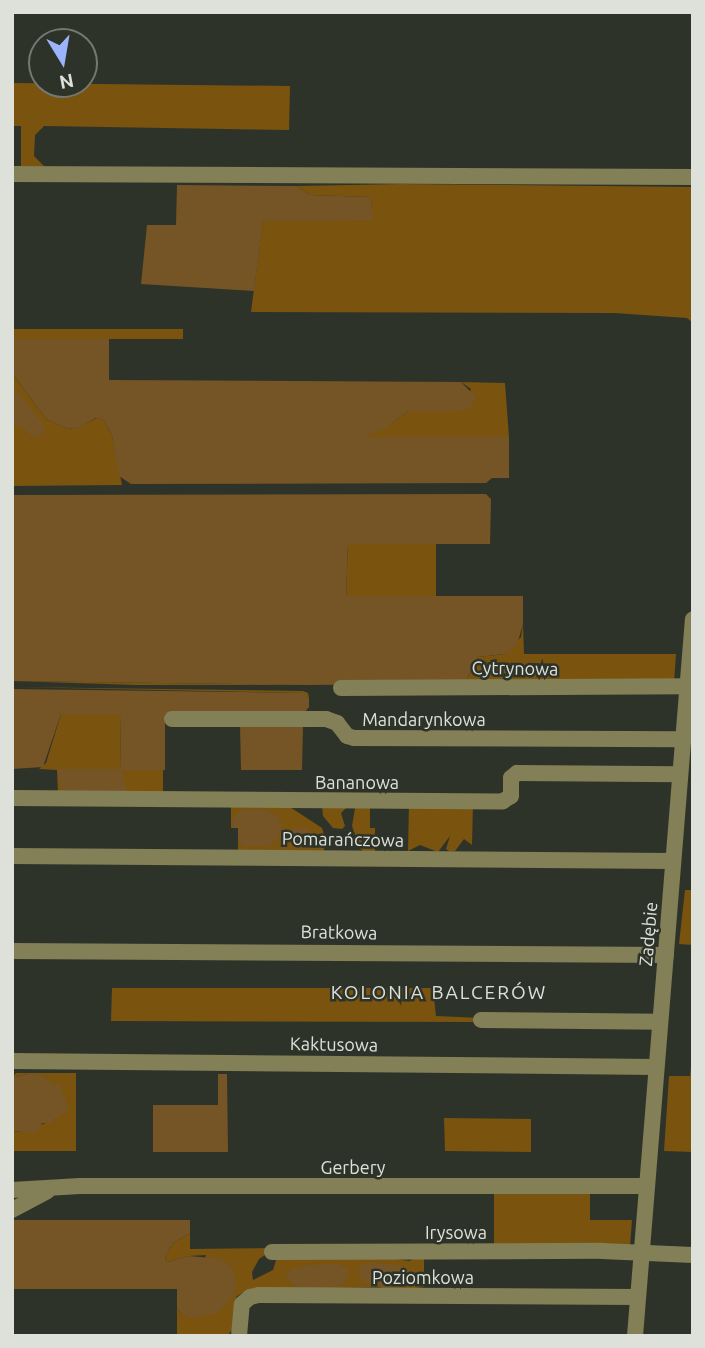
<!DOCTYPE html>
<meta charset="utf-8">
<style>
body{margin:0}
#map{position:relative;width:705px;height:1348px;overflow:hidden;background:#2e332a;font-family:Ubuntu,sans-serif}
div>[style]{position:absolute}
.green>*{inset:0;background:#7a530f}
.forest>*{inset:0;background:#755526}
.minor>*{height:16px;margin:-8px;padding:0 8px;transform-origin:8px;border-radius:8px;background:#837f56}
span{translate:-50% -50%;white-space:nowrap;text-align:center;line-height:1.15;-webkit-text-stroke:5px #2e332a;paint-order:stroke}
.street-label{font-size:18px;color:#dde1da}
.neighbourhood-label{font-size:19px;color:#dde1da;letter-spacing:2px}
.frame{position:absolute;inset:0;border:14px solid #dde1da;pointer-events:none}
.north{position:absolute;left:28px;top:28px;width:70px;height:70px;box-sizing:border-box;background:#2e332a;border:2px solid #747970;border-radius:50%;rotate:169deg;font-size:19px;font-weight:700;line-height:28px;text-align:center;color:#dde1da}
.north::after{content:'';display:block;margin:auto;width:24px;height:32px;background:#9cb4fd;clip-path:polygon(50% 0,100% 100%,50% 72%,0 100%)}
</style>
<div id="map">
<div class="green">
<i style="clip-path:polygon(12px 83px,290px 86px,289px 130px,44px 126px,35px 135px,34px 156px,44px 166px,21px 166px,21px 126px,12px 126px)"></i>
<i style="clip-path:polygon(401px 184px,693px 187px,693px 323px,687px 318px,614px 313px,251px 312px,263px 220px,372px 220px,371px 197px,310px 195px,297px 186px)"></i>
<i style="clip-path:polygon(12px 329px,183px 329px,183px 339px,12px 339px)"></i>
<i style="clip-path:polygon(12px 373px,46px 419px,68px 429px,79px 427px,97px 418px,103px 419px,112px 436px,122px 485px,12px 486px)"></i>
<i style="clip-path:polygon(461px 382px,505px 383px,509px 437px,363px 437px,392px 423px,408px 411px,460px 411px,471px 389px)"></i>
<i style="clip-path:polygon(348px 544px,436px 544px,436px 597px,346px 597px)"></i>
<i style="clip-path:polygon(523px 624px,524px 654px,676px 654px,674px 683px,465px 683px,478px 657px,505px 654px,521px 637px)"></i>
<i style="clip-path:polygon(12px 681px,324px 685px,137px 685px)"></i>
<i style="clip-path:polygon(12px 687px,303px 691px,308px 693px,309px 698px,302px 693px)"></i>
<i style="clip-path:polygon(120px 713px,121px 769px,163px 770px,163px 796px,58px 795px,57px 770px,39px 769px,46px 763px,61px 714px)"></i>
<i style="clip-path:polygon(231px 802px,290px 807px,322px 828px,327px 843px,323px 851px,238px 856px,238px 828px,231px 828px)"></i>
<i style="clip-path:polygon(370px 803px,370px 828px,375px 828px,375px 855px,365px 854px,359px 847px,352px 826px,355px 808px)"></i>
<i style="clip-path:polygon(409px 803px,473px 803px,472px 845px,464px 839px,455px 851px,449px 851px,446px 849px,450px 836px,438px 852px,420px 845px,408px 851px)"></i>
<i style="clip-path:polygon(322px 805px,346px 808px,341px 813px,345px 826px,342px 829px,333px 828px,323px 816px)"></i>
<i style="clip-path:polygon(685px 890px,693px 890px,693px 945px,679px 944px)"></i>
<i style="clip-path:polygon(112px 988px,433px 988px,436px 1016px,480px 1018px,480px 1022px,111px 1021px)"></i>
<i style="clip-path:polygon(691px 1067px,693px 1152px,664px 1151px,669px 1076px,690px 1076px)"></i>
<i style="clip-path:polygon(16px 1073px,76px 1073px,76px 1151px,12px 1151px,12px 1131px,21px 1132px,56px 1119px,53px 1084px,27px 1074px,12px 1078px)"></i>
<i style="clip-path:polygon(444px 1118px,531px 1119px,531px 1152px,445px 1151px)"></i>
<i style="clip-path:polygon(590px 1188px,590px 1220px,632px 1220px,630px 1246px,494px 1247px,494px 1190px)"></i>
<i style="clip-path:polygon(190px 1233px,190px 1249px,275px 1248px,259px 1259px,252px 1272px,253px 1280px,273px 1270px,277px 1257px,376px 1256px,409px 1261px,424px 1254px,424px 1287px,394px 1291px,379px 1287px,247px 1290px,236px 1297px,232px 1330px,227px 1336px,177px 1336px,177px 1308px,182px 1314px,206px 1255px,189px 1256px,167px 1262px,165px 1257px,173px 1243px)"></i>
</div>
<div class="forest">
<i style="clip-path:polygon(177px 185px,297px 186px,310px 195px,371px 197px,373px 220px,263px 221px,254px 291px,141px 284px,147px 225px,176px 225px)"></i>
<i style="clip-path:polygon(12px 339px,109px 339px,109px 380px,461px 382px,476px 397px,472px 406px,460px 411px,408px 411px,387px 427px,364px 437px,509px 437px,509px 478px,492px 478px,486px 483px,131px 484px,119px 476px,112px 436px,103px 419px,96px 418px,80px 427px,68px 429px,46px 419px,12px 373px)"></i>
<i style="clip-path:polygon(12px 384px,44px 425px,44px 432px,39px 437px,32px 436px,21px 426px,12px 425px)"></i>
<i style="clip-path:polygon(486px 494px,491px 499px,490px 544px,348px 544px,346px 596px,523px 596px,523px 624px,517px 645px,505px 654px,478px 657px,465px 683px,310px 685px,12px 681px,12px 495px)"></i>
<i style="clip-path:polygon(12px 689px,303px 693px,309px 698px,309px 707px,304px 713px,165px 714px,165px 770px,122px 770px,126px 792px,61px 791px,57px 769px,121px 769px,120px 714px,61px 714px,43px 767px,12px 769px)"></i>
<i style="clip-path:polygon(240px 724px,303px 724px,302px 770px,241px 770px)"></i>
<i style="clip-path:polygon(264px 809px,278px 816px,282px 826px,278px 839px,268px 846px,244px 846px,238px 841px,238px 828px,231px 828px,235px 815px,243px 810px)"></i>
<i style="clip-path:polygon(294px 828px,304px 828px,313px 834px,316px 845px,306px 849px,295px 840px,292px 833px)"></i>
<i style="clip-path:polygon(27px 1074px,40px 1075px,53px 1084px,60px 1085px,69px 1110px,50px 1123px,42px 1123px,39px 1130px,32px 1133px,12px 1131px,12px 1078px)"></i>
<i style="clip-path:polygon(218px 1074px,227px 1074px,228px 1152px,153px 1152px,153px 1105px,218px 1105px)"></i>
<i style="clip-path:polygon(12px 1220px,190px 1220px,190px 1233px,173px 1243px,165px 1257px,167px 1262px,189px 1256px,222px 1259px,233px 1269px,236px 1284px,234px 1295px,217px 1313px,191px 1318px,182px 1314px,177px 1308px,177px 1289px,12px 1289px)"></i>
<i style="clip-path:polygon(370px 1262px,402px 1266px,409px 1270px,407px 1285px,396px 1289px,365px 1283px,358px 1273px,361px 1265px)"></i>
<i style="clip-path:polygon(339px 1264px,347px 1269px,349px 1275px,344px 1284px,333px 1287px,297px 1288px,285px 1277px,292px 1269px,308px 1265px)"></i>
</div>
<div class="minor">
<i style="left:12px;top:174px;width:681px;rotate:0.25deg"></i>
<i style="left:341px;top:688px;width:347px;rotate:-0.3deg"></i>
<i style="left:172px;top:719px;width:154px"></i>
<i style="left:326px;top:719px;width:12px;rotate:20deg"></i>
<i style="left:337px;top:723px;width:16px;rotate:52deg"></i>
<i style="left:347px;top:736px;width:7px;rotate:16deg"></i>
<i style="left:354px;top:738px;width:329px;rotate:0.2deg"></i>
<i style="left:12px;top:798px;width:491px;rotate:0.4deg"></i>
<i style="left:503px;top:801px;width:9px;rotate:-32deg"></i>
<i style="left:511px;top:796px;width:18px;rotate:-90deg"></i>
<i style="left:511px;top:778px;width:8px;rotate:-40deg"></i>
<i style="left:517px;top:773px;width:163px;rotate:0.4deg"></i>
<i style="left:12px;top:856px;width:661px;rotate:0.43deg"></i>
<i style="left:12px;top:951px;width:654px;rotate:0.35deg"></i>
<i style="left:481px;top:1020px;width:179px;rotate:0.6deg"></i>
<i style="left:12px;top:1061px;width:644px;rotate:0.53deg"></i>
<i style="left:12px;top:1190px;width:68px;rotate:-3.4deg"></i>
<i style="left:80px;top:1186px;width:567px"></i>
<i style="left:12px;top:1210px;width:40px;rotate:-28deg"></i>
<i style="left:272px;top:1252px;width:330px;rotate:-0.2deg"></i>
<i style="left:602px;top:1251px;width:91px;rotate:2.5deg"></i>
<i style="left:239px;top:1336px;width:32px;rotate:-85deg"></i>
<i style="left:242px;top:1304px;width:11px;rotate:-41deg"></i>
<i style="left:250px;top:1297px;width:9px;rotate:-13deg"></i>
<i style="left:259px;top:1295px;width:379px;rotate:0.3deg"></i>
<i style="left:635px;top:1336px;width:719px;rotate:-85.38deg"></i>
</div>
<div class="street-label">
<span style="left:515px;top:668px;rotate:1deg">Cytrynowa</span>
<span style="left:424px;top:719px">Mandarynkowa</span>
<span style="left:357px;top:782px">Bananowa</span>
<span style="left:343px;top:839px;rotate:1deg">Pomarańczowa</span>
<span style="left:339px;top:932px;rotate:1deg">Bratkowa</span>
<span style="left:648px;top:934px;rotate:-85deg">Zadębie</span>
<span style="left:334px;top:1044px;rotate:1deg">Kaktusowa</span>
<span style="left:353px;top:1167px">Gerbery</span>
<span style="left:456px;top:1232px">Irysowa</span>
<span style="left:423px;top:1277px">Poziomkowa</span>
</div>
<div class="neighbourhood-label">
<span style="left:439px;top:993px">KOLONIA BALCERÓW</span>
</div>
<div class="frame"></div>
<div class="north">N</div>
</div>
